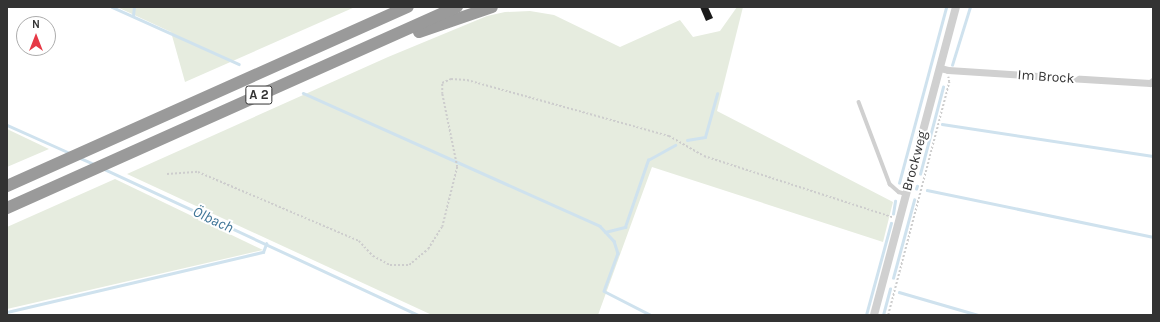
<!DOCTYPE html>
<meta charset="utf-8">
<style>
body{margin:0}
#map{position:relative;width:1160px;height:322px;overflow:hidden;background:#fff;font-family:Karla,sans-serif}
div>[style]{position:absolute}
.green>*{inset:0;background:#e6ecdf}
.stream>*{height:2.5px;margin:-1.25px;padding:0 1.25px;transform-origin:1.25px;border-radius:1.25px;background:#cfe2ee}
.building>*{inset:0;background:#1a1a1a}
.path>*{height:1.5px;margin-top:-0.75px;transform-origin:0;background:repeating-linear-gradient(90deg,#cdcdcd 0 2px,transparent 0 4px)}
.service>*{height:3.5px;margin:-1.75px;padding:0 1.75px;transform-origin:1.75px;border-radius:1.75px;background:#d0d0d0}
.minor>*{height:7px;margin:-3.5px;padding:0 3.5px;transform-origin:3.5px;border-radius:3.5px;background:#d0d0d0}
.tertiary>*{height:8px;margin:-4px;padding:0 4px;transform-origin:4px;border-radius:4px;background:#d0d0d0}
.motorway>*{height:12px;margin:-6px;padding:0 6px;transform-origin:6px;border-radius:6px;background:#9a9a9a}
span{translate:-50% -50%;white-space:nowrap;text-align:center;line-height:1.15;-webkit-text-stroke:4px #fff;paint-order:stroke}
.shield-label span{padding:1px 3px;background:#fff;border:1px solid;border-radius:3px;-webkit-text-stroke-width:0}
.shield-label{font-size:13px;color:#333;font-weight:700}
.street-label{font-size:14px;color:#333}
.water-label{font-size:15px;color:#3f7597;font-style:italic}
.frame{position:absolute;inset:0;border:8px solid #333;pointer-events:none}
.north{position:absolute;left:16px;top:16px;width:40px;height:40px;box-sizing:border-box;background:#fff;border:1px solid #adadad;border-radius:50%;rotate:0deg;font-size:11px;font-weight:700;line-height:16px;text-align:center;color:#333}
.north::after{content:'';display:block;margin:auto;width:14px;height:18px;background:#e63946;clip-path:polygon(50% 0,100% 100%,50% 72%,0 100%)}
</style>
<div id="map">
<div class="green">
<i style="clip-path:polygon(117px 7px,355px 7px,185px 82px,171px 32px)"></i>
<i style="clip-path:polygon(737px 7px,743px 7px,717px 111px,893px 202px,883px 242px,652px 167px,598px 315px,432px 315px,127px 174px,388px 57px,487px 16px,505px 12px,530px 11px,554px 15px,620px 47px,680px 20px,693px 37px,720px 31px)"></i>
<i style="clip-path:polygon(7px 129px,49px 149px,7px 167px)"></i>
<i style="clip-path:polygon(115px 179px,263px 250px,7px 309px,7px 227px)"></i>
</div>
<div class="stream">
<i style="left:112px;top:7px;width:139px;rotate:24.2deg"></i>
<i style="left:133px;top:16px;width:9px;rotate:-84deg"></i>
<i style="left:952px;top:65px;width:61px;rotate:-72.8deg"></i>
<i style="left:303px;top:93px;width:325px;rotate:24.1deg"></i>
<i style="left:600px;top:226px;width:21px;rotate:47deg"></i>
<i style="left:614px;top:241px;width:13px;rotate:72deg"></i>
<i style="left:618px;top:253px;width:40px;rotate:110.2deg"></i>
<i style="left:604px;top:291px;width:53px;rotate:27.1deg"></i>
<i style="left:942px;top:124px;width:213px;rotate:8.6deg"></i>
<i style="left:7px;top:125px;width:69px;rotate:24deg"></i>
<i style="left:687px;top:140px;width:18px;rotate:-9deg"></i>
<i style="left:705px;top:137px;width:45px;rotate:-74.4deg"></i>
<i style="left:80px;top:158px;width:15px;rotate:23deg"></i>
<i style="left:104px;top:169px;width:347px;rotate:24.9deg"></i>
<i style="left:920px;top:174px;width:90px;rotate:-75.2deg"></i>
<i style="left:899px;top:183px;width:182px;rotate:-75deg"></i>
<i style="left:916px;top:189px;width:3px;rotate:-72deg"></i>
<i style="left:927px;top:190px;width:231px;rotate:11.7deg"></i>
<i style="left:893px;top:214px;width:13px;rotate:-81deg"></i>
<i style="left:605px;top:232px;width:21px;rotate:-14deg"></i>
<i style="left:625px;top:227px;width:71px;rotate:-71.1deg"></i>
<i style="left:648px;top:160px;width:31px;rotate:-29deg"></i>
<i style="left:893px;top:278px;width:81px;rotate:-74.9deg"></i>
<i style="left:899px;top:292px;width:82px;rotate:16.2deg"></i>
<i style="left:7px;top:312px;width:263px;rotate:-13.2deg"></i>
<i style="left:263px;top:252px;width:9px;rotate:-69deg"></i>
<i style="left:866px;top:315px;width:95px;rotate:-74.8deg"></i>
<i style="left:883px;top:315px;width:27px;rotate:-75deg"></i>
</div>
<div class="building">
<i style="clip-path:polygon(700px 7px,708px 7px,713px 18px,706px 21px)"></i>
</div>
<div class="path">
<i style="left:167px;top:174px;width:31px;rotate:-4deg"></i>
<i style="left:198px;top:172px;width:175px;rotate:23.2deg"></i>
<i style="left:359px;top:241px;width:21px;rotate:47deg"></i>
<i style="left:373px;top:256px;width:19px;rotate:28deg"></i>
<i style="left:390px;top:265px;width:19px"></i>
<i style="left:409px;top:265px;width:25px;rotate:-40deg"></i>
<i style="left:428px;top:249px;width:26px;rotate:-58deg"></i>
<i style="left:442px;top:227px;width:62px;rotate:-76deg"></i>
<i style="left:457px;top:167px;width:75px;rotate:-101.6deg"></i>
<i style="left:442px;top:94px;width:11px;rotate:-90deg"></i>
<i style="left:442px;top:83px;width:10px;rotate:-24deg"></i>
<i style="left:451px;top:79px;width:16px;rotate:4deg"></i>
<i style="left:467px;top:80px;width:210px;rotate:15.5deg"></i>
<i style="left:669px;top:136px;width:40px;rotate:29.7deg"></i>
<i style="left:704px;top:156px;width:198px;rotate:18deg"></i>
<i style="left:888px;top:315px;width:241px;rotate:-75.3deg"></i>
<i style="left:949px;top:82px;width:5px;rotate:-101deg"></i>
</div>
<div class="service">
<i style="left:859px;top:102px;width:88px;rotate:69.3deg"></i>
<i style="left:890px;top:184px;width:12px;rotate:42deg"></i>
<i style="left:899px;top:192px;width:7px;rotate:16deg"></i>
</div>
<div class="minor">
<i style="left:940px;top:68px;width:8px;rotate:14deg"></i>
<i style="left:948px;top:70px;width:120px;rotate:3.8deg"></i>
<i style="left:1068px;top:78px;width:82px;rotate:3.5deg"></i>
<i style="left:1150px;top:83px;width:4px;rotate:-34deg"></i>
</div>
<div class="tertiary">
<i style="left:874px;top:315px;width:319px;rotate:-75.1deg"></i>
</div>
<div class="motorway">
<i style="left:419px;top:32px;width:77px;rotate:-18.9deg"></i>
<i style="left:7px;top:186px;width:439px;rotate:-24.1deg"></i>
<i style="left:7px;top:208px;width:493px;rotate:-24.1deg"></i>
</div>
<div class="shield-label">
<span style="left:259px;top:95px">A 2</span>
</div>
<div class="street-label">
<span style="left:1046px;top:77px;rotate:4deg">Im Brock</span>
<span style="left:915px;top:161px;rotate:-75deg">Brockweg</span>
</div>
<div class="water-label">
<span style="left:213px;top:220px;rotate:25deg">Ölbach</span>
</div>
<div class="frame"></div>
<div class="north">N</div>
</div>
